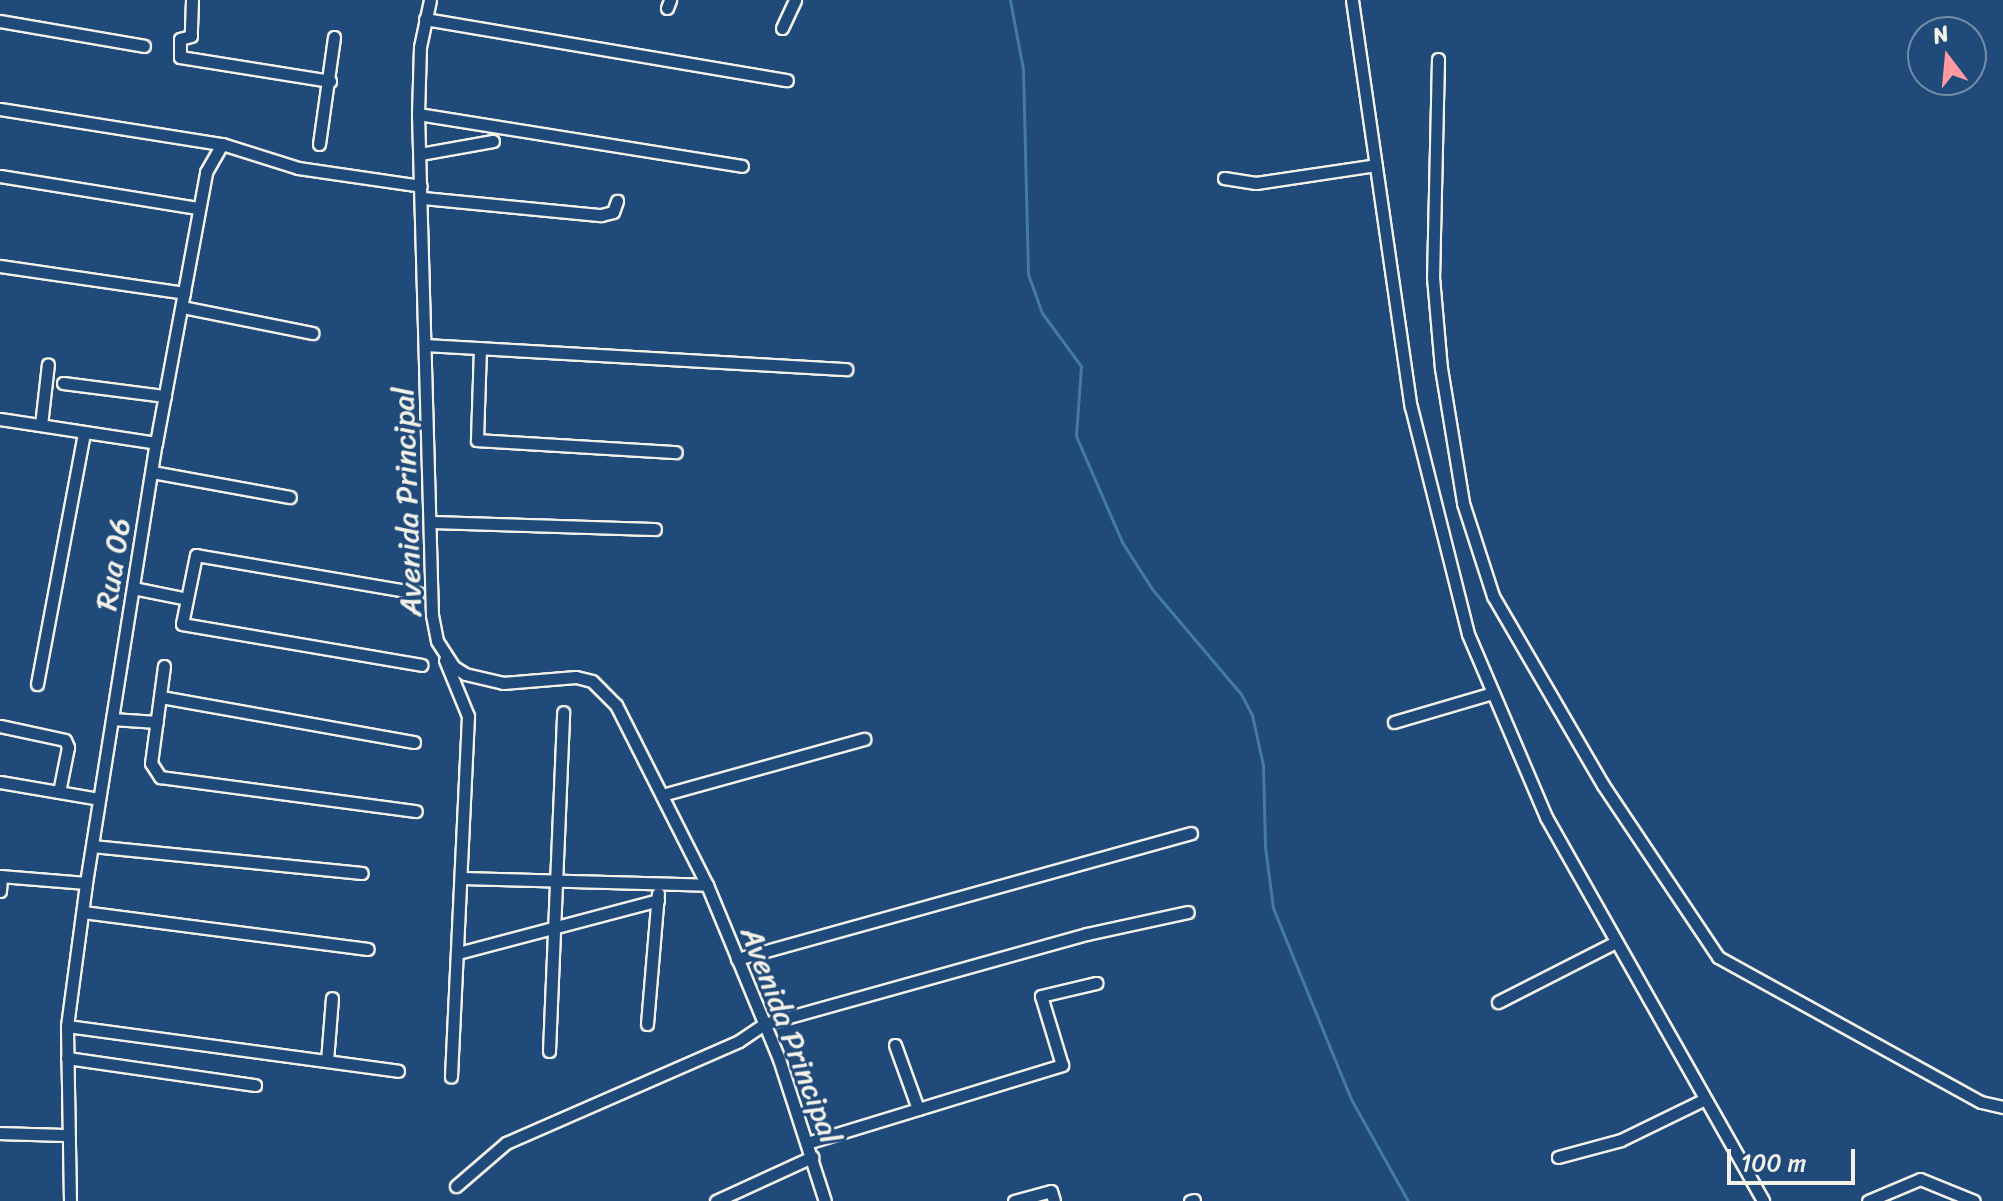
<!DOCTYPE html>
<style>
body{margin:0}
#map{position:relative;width:2003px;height:1201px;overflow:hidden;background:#1f4a7a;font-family:Sriracha,sans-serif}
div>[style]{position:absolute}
.stream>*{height:3px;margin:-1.5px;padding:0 1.5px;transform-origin:1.5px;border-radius:1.5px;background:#447c9e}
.roads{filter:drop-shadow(2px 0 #f4f1e8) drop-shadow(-2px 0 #f4f1e8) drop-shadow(0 2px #f4f1e8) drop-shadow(0 -2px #f4f1e8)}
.minor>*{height:11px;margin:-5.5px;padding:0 5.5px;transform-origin:5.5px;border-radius:5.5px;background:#1f4a7a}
span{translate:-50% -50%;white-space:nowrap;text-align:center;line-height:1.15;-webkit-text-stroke:6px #1f4a7a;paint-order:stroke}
.street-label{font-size:30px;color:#f4f1e8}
.north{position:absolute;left:1907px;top:16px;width:80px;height:80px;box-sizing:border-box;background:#1f4a7a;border:2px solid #748da6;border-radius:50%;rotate:344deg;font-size:22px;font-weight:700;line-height:32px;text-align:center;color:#f4f1e8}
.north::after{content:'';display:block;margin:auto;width:28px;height:36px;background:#ff9aa2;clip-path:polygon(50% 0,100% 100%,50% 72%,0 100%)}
.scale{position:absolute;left:1727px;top:1149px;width:128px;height:36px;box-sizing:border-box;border:4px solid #f4f1e8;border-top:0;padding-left:10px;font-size:24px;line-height:28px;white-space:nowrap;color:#f4f1e8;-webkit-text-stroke:6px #1f4a7a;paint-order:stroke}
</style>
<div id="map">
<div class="stream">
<i style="left:1010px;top:0;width:70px;rotate:79.3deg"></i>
<i style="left:1023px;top:69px;width:205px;rotate:88.6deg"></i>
<i style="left:1028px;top:274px;width:41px;rotate:70.3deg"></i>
<i style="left:1042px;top:313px;width:66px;rotate:53.7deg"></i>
<i style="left:1081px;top:366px;width:70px;rotate:94.1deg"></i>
<i style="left:1076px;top:436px;width:116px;rotate:66.5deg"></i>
<i style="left:1122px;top:542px;width:56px;rotate:57.4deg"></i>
<i style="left:1152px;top:589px;width:138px;rotate:49.7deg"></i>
<i style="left:1241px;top:694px;width:24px;rotate:62deg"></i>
<i style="left:1252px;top:715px;width:51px;rotate:77.6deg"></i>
<i style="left:1263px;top:765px;width:82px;rotate:88.6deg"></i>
<i style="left:1265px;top:847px;width:62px;rotate:82.5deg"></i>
<i style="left:1273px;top:908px;width:206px;rotate:67.8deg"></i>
<i style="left:1351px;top:1099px;width:117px;rotate:60.8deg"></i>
</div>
<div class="roads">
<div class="minor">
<i style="left:192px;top:0;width:36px;rotate:92deg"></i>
<i style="left:191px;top:36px;width:11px;rotate:165deg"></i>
<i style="left:180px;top:39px;width:18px;rotate:90deg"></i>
<i style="left:180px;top:57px;width:152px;rotate:9.1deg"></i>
<i style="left:430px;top:0;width:48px;rotate:102deg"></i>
<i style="left:420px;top:47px;width:67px;rotate:91.7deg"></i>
<i style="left:418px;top:114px;width:501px;rotate:88.4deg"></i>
<i style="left:432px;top:615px;width:26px;rotate:79deg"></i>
<i style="left:437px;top:641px;width:31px;rotate:57deg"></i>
<i style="left:454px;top:667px;width:13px;rotate:32deg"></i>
<i style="left:465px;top:674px;width:39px;rotate:13deg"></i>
<i style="left:503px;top:683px;width:73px;rotate:-4.7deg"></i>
<i style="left:576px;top:677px;width:16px;rotate:14deg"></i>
<i style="left:592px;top:681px;width:34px;rotate:45deg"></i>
<i style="left:616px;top:705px;width:202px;rotate:63.2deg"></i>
<i style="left:707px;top:885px;width:188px;rotate:67.5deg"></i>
<i style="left:779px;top:1059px;width:149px;rotate:72.1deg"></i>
<i style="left:1352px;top:0;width:411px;rotate:81.8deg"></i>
<i style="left:1411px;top:407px;width:234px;rotate:75.9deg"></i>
<i style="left:1468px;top:634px;width:199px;rotate:66.9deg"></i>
<i style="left:1546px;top:817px;width:441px;rotate:60.5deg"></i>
<i style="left:667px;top:8px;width:9px;rotate:-69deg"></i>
<i style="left:425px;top:19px;width:367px;rotate:9.6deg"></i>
<i style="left:0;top:21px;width:146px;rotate:9.8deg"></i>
<i style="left:782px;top:28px;width:31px;rotate:-65deg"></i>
<i style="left:1438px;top:59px;width:218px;rotate:91.3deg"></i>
<i style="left:1433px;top:277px;width:91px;rotate:85deg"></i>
<i style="left:1441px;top:368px;width:137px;rotate:80.7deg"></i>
<i style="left:1463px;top:503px;width:98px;rotate:72.1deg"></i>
<i style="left:1493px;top:596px;width:219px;rotate:59.8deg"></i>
<i style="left:1603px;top:785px;width:207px;rotate:56.2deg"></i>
<i style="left:1718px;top:957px;width:300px;rotate:28.9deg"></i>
<i style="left:1981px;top:1102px;width:23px;rotate:13deg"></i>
<i style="left:0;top:109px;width:225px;rotate:9deg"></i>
<i style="left:418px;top:114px;width:328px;rotate:9.1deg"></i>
<i style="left:319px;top:144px;width:108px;rotate:-82deg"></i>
<i style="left:420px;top:154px;width:74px;rotate:-10.1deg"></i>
<i style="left:0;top:176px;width:200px;rotate:9.2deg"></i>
<i style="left:1224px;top:178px;width:32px;rotate:9deg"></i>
<i style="left:1256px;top:183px;width:121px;rotate:-8.5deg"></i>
<i style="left:423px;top:198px;width:179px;rotate:5.5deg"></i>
<i style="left:601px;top:215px;width:12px;rotate:-14deg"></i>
<i style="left:613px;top:212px;width:12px;rotate:-70deg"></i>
<i style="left:0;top:266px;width:186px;rotate:8.3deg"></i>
<i style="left:182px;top:307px;width:133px;rotate:11.3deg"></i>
<i style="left:426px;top:345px;width:421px;rotate:3.3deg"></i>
<i style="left:480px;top:348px;width:92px;rotate:91.9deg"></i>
<i style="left:477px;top:440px;width:199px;rotate:3.5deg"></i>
<i style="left:63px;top:383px;width:103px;rotate:7.3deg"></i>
<i style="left:0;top:419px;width:158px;rotate:8.7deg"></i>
<i style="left:41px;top:425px;width:61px;rotate:-83.5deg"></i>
<i style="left:152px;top:472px;width:140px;rotate:10.3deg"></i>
<i style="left:430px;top:522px;width:225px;rotate:1.8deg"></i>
<i style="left:133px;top:588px;width:55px;rotate:11.5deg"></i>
<i style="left:418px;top:593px;width:225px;rotate:-170.3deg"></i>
<i style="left:196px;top:555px;width:70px;rotate:101.5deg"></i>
<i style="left:182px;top:624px;width:243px;rotate:9.7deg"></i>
<i style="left:445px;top:660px;width:61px;rotate:67.7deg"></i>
<i style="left:468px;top:716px;width:361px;rotate:92.7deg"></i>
<i style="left:164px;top:666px;width:98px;rotate:97.6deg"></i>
<i style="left:151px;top:763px;width:17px;rotate:57deg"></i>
<i style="left:160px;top:777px;width:258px;rotate:7.6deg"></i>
<i style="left:37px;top:684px;width:256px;rotate:-79.4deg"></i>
<i style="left:161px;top:697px;width:257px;rotate:10.1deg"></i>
<i style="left:112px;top:719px;width:45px;rotate:3.8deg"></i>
<i style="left:1394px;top:722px;width:99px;rotate:-16.4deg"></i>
<i style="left:0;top:726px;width:66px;rotate:12.2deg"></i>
<i style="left:65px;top:740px;width:8px;rotate:67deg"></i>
<i style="left:68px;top:747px;width:46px;rotate:101.3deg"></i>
<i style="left:0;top:782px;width:100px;rotate:9.7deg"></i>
<i style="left:662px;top:795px;width:210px;rotate:-15.5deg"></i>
<i style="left:92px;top:846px;width:271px;rotate:5.7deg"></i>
<i style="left:0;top:876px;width:86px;rotate:4.7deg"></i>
<i style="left:462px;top:878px;width:245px;rotate:1.6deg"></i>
<i style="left:0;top:891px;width:15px;rotate:-86deg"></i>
<i style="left:83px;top:912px;width:287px;rotate:7.4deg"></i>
<i style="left:458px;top:953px;width:207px;rotate:-14.8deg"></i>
<i style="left:737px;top:959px;width:471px;rotate:-15.5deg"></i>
<i style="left:1498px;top:1002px;width:132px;rotate:-27deg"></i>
<i style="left:647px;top:1024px;width:131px;rotate:-85.2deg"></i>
<i style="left:67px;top:1026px;width:334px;rotate:7.7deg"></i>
<i style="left:895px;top:1045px;width:68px;rotate:70.2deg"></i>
<i style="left:549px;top:1051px;width:339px;rotate:-87.6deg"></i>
<i style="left:67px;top:1058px;width:190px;rotate:8.2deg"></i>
<i style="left:327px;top:1061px;width:63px;rotate:-85.5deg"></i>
<i style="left:0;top:1133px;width:67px;rotate:1.7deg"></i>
<i style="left:807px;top:1143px;width:267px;rotate:-17deg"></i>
<i style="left:1062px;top:1065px;width:72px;rotate:-106.9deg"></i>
<i style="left:1041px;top:996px;width:57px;rotate:-13.3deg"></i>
<i style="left:1558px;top:1157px;width:65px;rotate:-15.1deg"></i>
<i style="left:1621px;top:1140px;width:93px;rotate:-26deg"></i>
<i style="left:456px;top:1186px;width:66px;rotate:-40.7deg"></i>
<i style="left:506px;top:1143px;width:254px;rotate:-23.6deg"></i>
<i style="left:739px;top:1041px;width:30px;rotate:-34deg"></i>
<i style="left:764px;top:1024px;width:335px;rotate:-15.6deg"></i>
<i style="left:1087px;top:934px;width:103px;rotate:-12.3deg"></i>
<i style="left:70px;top:1201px;width:175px;rotate:-91deg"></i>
<i style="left:67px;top:1026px;width:144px;rotate:-82.4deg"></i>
<i style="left:86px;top:883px;width:446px;rotate:-81deg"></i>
<i style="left:156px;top:443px;width:276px;rotate:-79.5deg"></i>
<i style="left:206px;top:172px;width:32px;rotate:-60deg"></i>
<i style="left:222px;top:144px;width:80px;rotate:17.5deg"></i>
<i style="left:298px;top:168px;width:124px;rotate:8.3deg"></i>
<i style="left:716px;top:1201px;width:106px;rotate:-24.6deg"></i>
<i style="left:1014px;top:1201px;width:38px;rotate:-15deg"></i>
<i style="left:1051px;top:1191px;width:10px;rotate:73deg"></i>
<i style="left:1190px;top:1201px;width:4px;rotate:-14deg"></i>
<i style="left:1868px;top:1201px;width:56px;rotate:-22.9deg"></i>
<i style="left:1920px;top:1179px;width:58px;rotate:22.2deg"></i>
</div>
</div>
<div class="street-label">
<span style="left:407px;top:502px;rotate:-92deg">Avenida Principal</span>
<span style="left:113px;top:564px;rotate:-81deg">Rua 06</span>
<span style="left:791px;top:1035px;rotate:69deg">Avenida Principal</span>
</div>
<div class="north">N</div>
<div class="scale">100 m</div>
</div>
